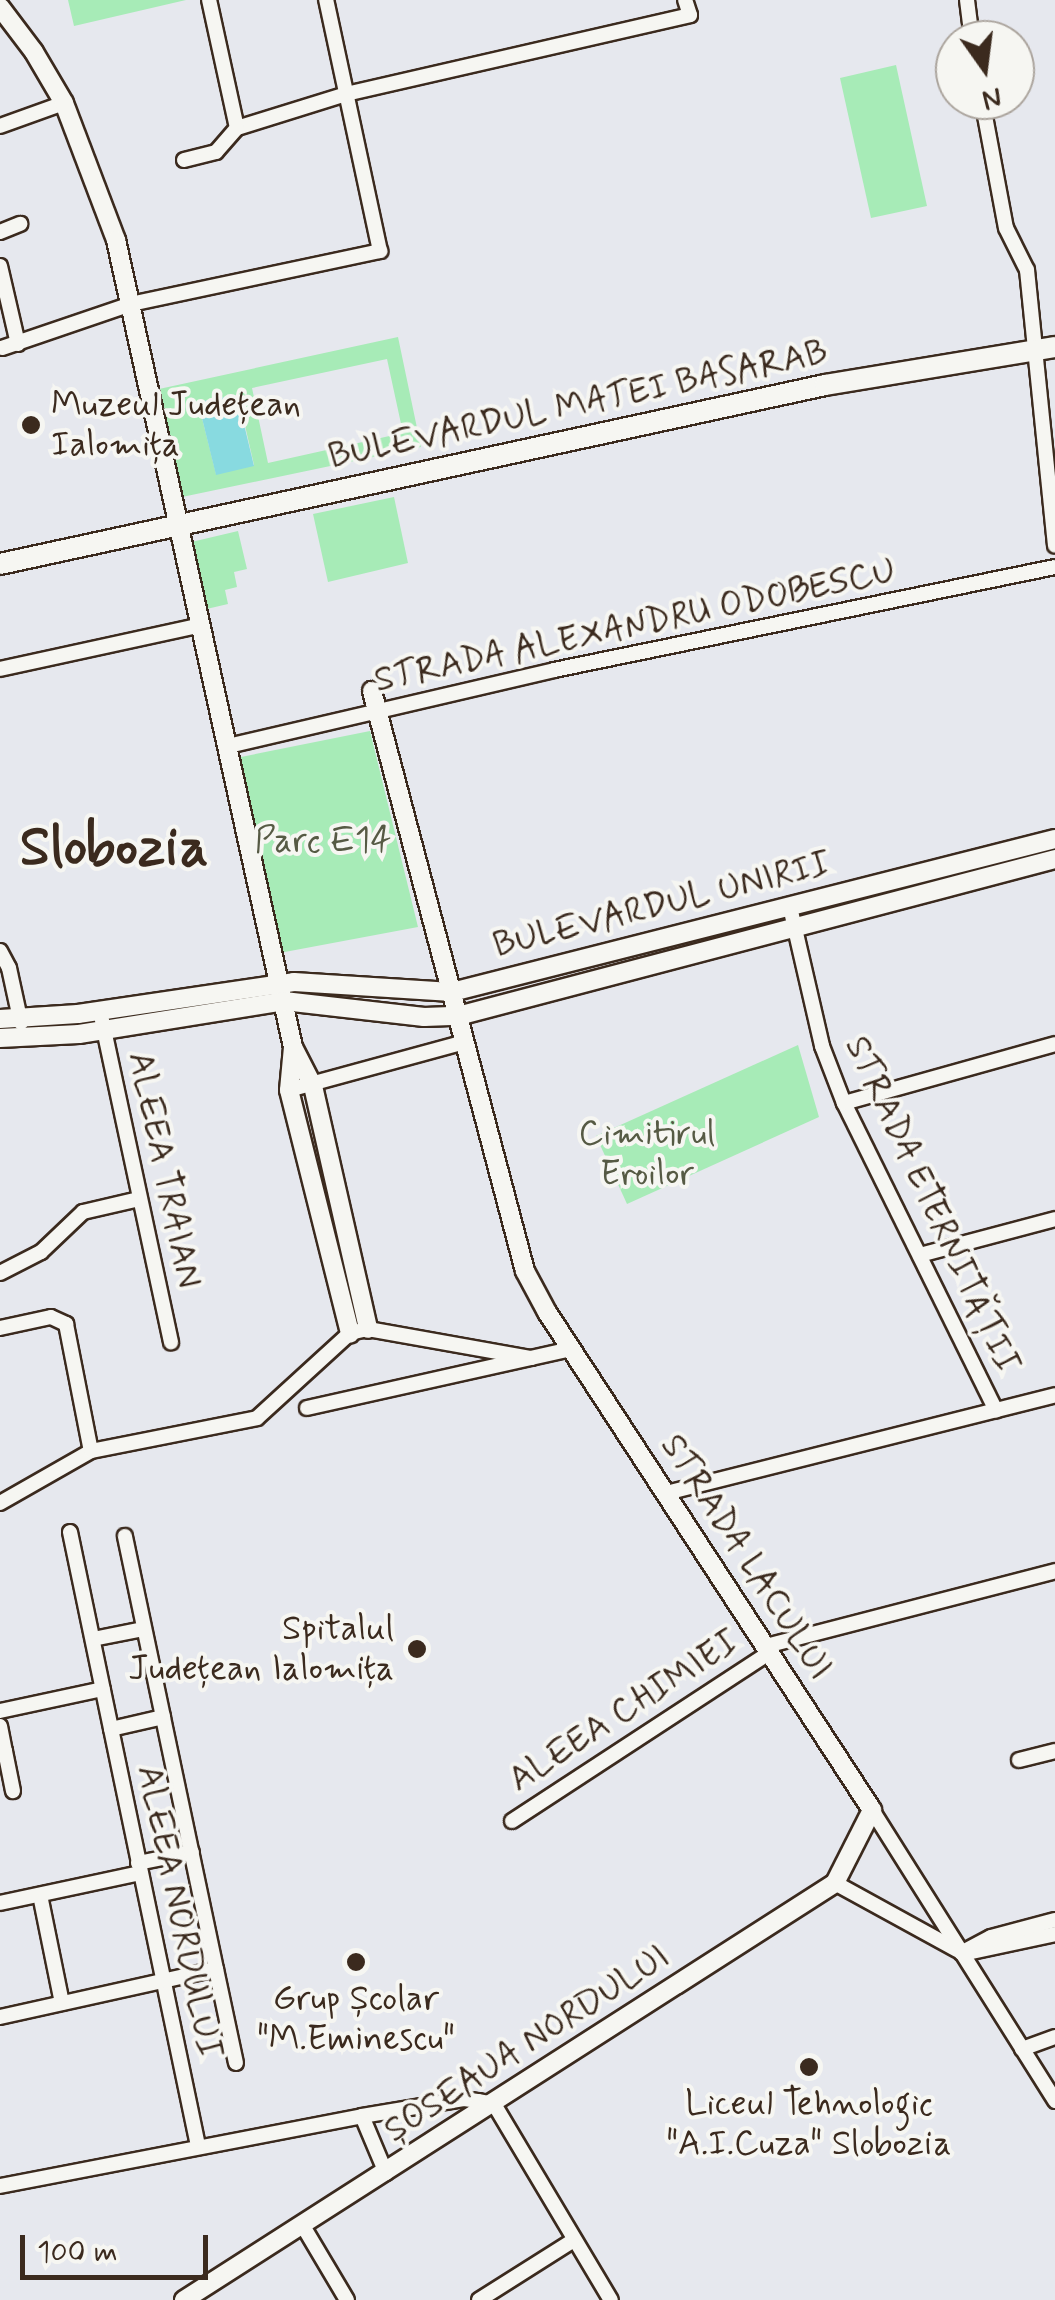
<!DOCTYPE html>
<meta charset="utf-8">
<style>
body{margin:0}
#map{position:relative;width:1055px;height:2300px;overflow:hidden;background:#e6e8ee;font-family:Mynerve,sans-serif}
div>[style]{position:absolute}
.green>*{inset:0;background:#a7ebb7}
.water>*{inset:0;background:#88dae0}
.roads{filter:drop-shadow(2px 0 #3b2a1e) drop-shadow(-2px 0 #3b2a1e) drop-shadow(0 2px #3b2a1e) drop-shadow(0 -2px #3b2a1e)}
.minor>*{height:14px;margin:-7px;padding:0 7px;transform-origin:7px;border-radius:7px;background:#f6f6f2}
.tertiary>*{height:18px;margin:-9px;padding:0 9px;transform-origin:9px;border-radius:9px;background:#f6f6f2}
.primary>*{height:20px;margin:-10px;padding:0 10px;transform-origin:10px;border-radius:10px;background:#f6f6f2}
.dots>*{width:28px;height:28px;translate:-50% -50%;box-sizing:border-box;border:5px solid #f6f6f2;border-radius:50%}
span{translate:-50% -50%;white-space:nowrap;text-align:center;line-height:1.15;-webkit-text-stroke:8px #f6f6f2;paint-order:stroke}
.poi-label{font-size:35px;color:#3b2a1e}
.left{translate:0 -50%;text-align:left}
.right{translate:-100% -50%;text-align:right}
.street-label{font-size:35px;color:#3b2a1e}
.park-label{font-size:35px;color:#565a44}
.town-label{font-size:55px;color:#3b2a1e;font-weight:700}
.north{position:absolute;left:935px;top:20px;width:100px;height:100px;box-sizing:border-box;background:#f6f6f2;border:2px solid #aba49d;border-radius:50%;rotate:166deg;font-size:28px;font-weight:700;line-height:40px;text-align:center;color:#3b2a1e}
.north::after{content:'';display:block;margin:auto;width:35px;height:45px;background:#3b2a1e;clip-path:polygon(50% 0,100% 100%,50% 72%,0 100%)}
.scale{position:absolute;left:20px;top:2235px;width:188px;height:45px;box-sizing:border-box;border:5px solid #3b2a1e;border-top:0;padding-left:12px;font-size:30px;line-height:35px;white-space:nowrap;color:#3b2a1e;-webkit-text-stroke:8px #f6f6f2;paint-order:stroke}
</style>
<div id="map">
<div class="green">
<i style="clip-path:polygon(68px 0,186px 0,74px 26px)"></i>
<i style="clip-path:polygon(896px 65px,927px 206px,871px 218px,840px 78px)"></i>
<i style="clip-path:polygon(evenodd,398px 337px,421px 447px,182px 497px,159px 389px,398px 337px,387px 359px,403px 433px,268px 463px,252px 388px,387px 359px,398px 337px,238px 395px,254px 465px,216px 474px,198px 402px,238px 395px)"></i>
<i style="clip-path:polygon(394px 497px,408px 563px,328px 582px,313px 514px)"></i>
<i style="clip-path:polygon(238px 531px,247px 569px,234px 572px,237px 587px,225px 590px,228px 604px,198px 611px,183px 544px)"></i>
<i style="clip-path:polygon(370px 731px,418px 927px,274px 954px,231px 759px)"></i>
<i style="clip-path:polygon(798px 1045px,819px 1117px,627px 1204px,596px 1136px)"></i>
</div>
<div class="water">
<i style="clip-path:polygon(237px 395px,254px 466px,216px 475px,198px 402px)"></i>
</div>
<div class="roads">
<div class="minor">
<i style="left:967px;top:0;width:40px;rotate:82.9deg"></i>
<i style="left:982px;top:100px;width:130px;rotate:79.4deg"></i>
<i style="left:1006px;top:228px;width:47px;rotate:63.4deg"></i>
<i style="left:1027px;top:270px;width:277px;rotate:84.2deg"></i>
<i style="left:0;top:126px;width:68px;rotate:-19.8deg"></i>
<i style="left:237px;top:128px;width:114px;rotate:-17.3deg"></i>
<i style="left:346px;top:94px;width:353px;rotate:-12.9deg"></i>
<i style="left:690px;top:15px;width:16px;rotate:-108deg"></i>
<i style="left:184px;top:160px;width:33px;rotate:-14deg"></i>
<i style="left:216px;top:152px;width:32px;rotate:-49deg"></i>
<i style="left:237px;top:128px;width:131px;rotate:-102.3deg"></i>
<i style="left:0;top:232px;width:22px;rotate:-22deg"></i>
<i style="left:0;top:266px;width:80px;rotate:77deg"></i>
<i style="left:2px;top:348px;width:136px;rotate:-18.8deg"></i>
<i style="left:131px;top:304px;width:255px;rotate:-12deg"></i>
<i style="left:380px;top:251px;width:257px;rotate:-102.1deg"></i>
<i style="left:0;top:669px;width:206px;rotate:-12.3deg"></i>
<i style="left:228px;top:746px;width:335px;rotate:-13.1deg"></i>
<i style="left:554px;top:670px;width:511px;rotate:-11.62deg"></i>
<i style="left:790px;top:907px;width:143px;rotate:77deg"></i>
<i style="left:822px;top:1046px;width:61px;rotate:68.9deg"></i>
<i style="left:844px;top:1103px;width:343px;rotate:63.7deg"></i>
<i style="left:0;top:951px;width:19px;rotate:62deg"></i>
<i style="left:9px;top:968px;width:56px;rotate:77.7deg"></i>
<i style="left:100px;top:1011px;width:339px;rotate:77.9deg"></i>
<i style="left:289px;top:1090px;width:181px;rotate:-15.3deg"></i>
<i style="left:844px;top:1103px;width:219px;rotate:-15.6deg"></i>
<i style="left:920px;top:1255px;width:140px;rotate:-14.9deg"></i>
<i style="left:0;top:1273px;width:46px;rotate:-27.1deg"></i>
<i style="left:41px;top:1252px;width:58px;rotate:-43.6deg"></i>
<i style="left:83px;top:1212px;width:57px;rotate:-13.1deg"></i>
<i style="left:0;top:1328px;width:52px;rotate:-12.2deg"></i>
<i style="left:51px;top:1317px;width:17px;rotate:25deg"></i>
<i style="left:66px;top:1324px;width:129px;rotate:78.9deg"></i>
<i style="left:307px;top:1408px;width:271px;rotate:-12.6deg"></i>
<i style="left:666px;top:1493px;width:401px;rotate:-14.1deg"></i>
<i style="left:0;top:1503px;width:105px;rotate:-29.7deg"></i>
<i style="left:91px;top:1451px;width:169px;rotate:-11.2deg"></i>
<i style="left:257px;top:1418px;width:126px;rotate:-42.4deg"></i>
<i style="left:350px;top:1333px;width:18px;rotate:-13deg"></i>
<i style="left:368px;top:1329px;width:166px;rotate:10.1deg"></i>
<i style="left:70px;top:1532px;width:627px;rotate:78.22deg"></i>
<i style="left:93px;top:1639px;width:52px;rotate:-11.1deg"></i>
<i style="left:766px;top:1646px;width:299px;rotate:-14.5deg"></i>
<i style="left:0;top:1711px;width:105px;rotate:-12.1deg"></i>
<i style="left:0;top:1726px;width:25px;rotate:79deg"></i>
<i style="left:5px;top:1751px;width:5px;rotate:158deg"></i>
<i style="left:111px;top:1729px;width:53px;rotate:-13deg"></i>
<i style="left:163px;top:1717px;width:185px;rotate:-101.9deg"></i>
<i style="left:5px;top:1751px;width:41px;rotate:78.7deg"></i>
<i style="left:1019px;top:1760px;width:37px;rotate:-14deg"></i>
<i style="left:872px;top:1810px;width:344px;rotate:57.8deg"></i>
<i style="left:512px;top:1821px;width:308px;rotate:-33.2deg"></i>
<i style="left:138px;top:1863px;width:55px;rotate:-11.5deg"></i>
<i style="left:835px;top:1883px;width:139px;rotate:28.8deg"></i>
<i style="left:40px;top:1895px;width:110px;rotate:78.5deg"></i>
<i style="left:0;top:1903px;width:143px;rotate:-12.1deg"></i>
<i style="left:972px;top:1952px;width:85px;rotate:-12.2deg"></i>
<i style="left:961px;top:1953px;width:34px;rotate:-28deg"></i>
<i style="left:991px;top:1937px;width:66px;rotate:-14.9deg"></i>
<i style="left:216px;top:1969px;width:96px;rotate:78deg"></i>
<i style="left:0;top:2017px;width:221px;rotate:-12.5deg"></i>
<i style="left:216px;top:1969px;width:258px;rotate:-101.9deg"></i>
<i style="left:1022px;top:2049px;width:35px;rotate:-20deg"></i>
<i style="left:362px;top:2116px;width:62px;rotate:67.2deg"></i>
<i style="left:0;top:2186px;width:369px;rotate:-10.9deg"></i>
<i style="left:362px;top:2116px;width:103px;rotate:-9.5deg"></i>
<i style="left:464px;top:2099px;width:15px;rotate:8deg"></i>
<i style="left:479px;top:2101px;width:15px;rotate:11deg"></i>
<i style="left:494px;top:2104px;width:228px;rotate:59.2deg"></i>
<i style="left:303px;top:2226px;width:86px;rotate:59.3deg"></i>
<i style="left:479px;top:2300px;width:112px;rotate:-32.3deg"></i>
</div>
<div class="tertiary">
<i style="left:0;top:7px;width:56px;rotate:52.9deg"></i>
<i style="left:34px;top:52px;width:59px;rotate:59.5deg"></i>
<i style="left:64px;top:103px;width:147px;rotate:69.2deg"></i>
<i style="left:116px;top:240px;width:826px;rotate:77.63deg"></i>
<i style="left:293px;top:1047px;width:44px;rotate:62.9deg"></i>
<i style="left:313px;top:1086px;width:249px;rotate:77.2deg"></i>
<i style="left:0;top:1019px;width:78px;rotate:-3.7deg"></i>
<i style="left:78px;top:1014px;width:218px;rotate:-8.4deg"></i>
<i style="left:294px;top:982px;width:158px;rotate:3.6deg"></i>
<i style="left:452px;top:992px;width:622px;rotate:-14.24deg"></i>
<i style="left:0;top:1038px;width:79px;rotate:-2.9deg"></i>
<i style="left:79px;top:1034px;width:208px;rotate:-9.1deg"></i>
<i style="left:284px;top:1001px;width:141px;rotate:6.5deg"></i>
<i style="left:424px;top:1017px;width:34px;rotate:-2deg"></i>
<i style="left:458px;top:1016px;width:617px;rotate:-14.73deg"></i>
<i style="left:293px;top:1047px;width:43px;rotate:95.3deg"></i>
<i style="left:289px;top:1090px;width:251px;rotate:75.9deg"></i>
<i style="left:184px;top:2300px;width:773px;rotate:-32.64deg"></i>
<i style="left:835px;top:1883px;width:82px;rotate:-63.1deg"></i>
<i style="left:872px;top:1810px;width:595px;rotate:-123.13deg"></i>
<i style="left:547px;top:1312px;width:47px;rotate:-118.2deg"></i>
<i style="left:525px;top:1271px;width:600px;rotate:-104.78deg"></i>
</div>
<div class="primary">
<i style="left:0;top:564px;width:844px;rotate:-12.24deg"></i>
<i style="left:825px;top:385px;width:233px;rotate:-9.4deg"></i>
</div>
</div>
<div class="dots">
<i style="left:31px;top:425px;background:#3b2a1e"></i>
<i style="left:417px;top:1649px;background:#3b2a1e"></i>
<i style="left:356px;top:1962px;background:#3b2a1e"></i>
<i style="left:809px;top:2067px;background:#3b2a1e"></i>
</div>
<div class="poi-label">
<span class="left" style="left:51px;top:425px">Muzeul Județean<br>Ialomița</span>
<span class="right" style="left:394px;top:1649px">Spitalul<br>Județean Ialomița</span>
<span style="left:356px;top:2019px">Grup Școlar<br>"M.Eminescu"</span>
<span style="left:809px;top:2124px">Liceul Tehnologic<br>"A.I.Cuza" Slobozia</span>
</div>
<div class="street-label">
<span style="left:578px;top:405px;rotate:-12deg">BULEVARDUL MATEI BASARAB</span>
<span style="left:635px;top:626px;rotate:-12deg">STRADA ALEXANDRU ODOBESCU</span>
<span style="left:662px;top:905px;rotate:-14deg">BULEVARDUL UNIRII</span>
<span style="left:164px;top:1170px;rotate:78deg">ALEEA TRAIAN</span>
<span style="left:932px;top:1205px;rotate:65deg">STRADA ETERNITĂȚII</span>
<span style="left:746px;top:1557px;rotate:57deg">STRADA LACULUI</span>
<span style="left:624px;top:1711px;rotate:-33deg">ALEEA CHIMIEI</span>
<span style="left:179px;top:1912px;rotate:78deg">ALEEA NORDULUI</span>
<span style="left:527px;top:2044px;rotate:-33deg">ȘOSEAUA NORDULUI</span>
</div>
<div class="park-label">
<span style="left:323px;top:841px">Parc E14</span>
<span style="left:647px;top:1154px">Cimitirul<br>Eroilor</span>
</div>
<div class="town-label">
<span style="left:114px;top:850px">Slobozia</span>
</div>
<div class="north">N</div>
<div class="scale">100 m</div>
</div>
